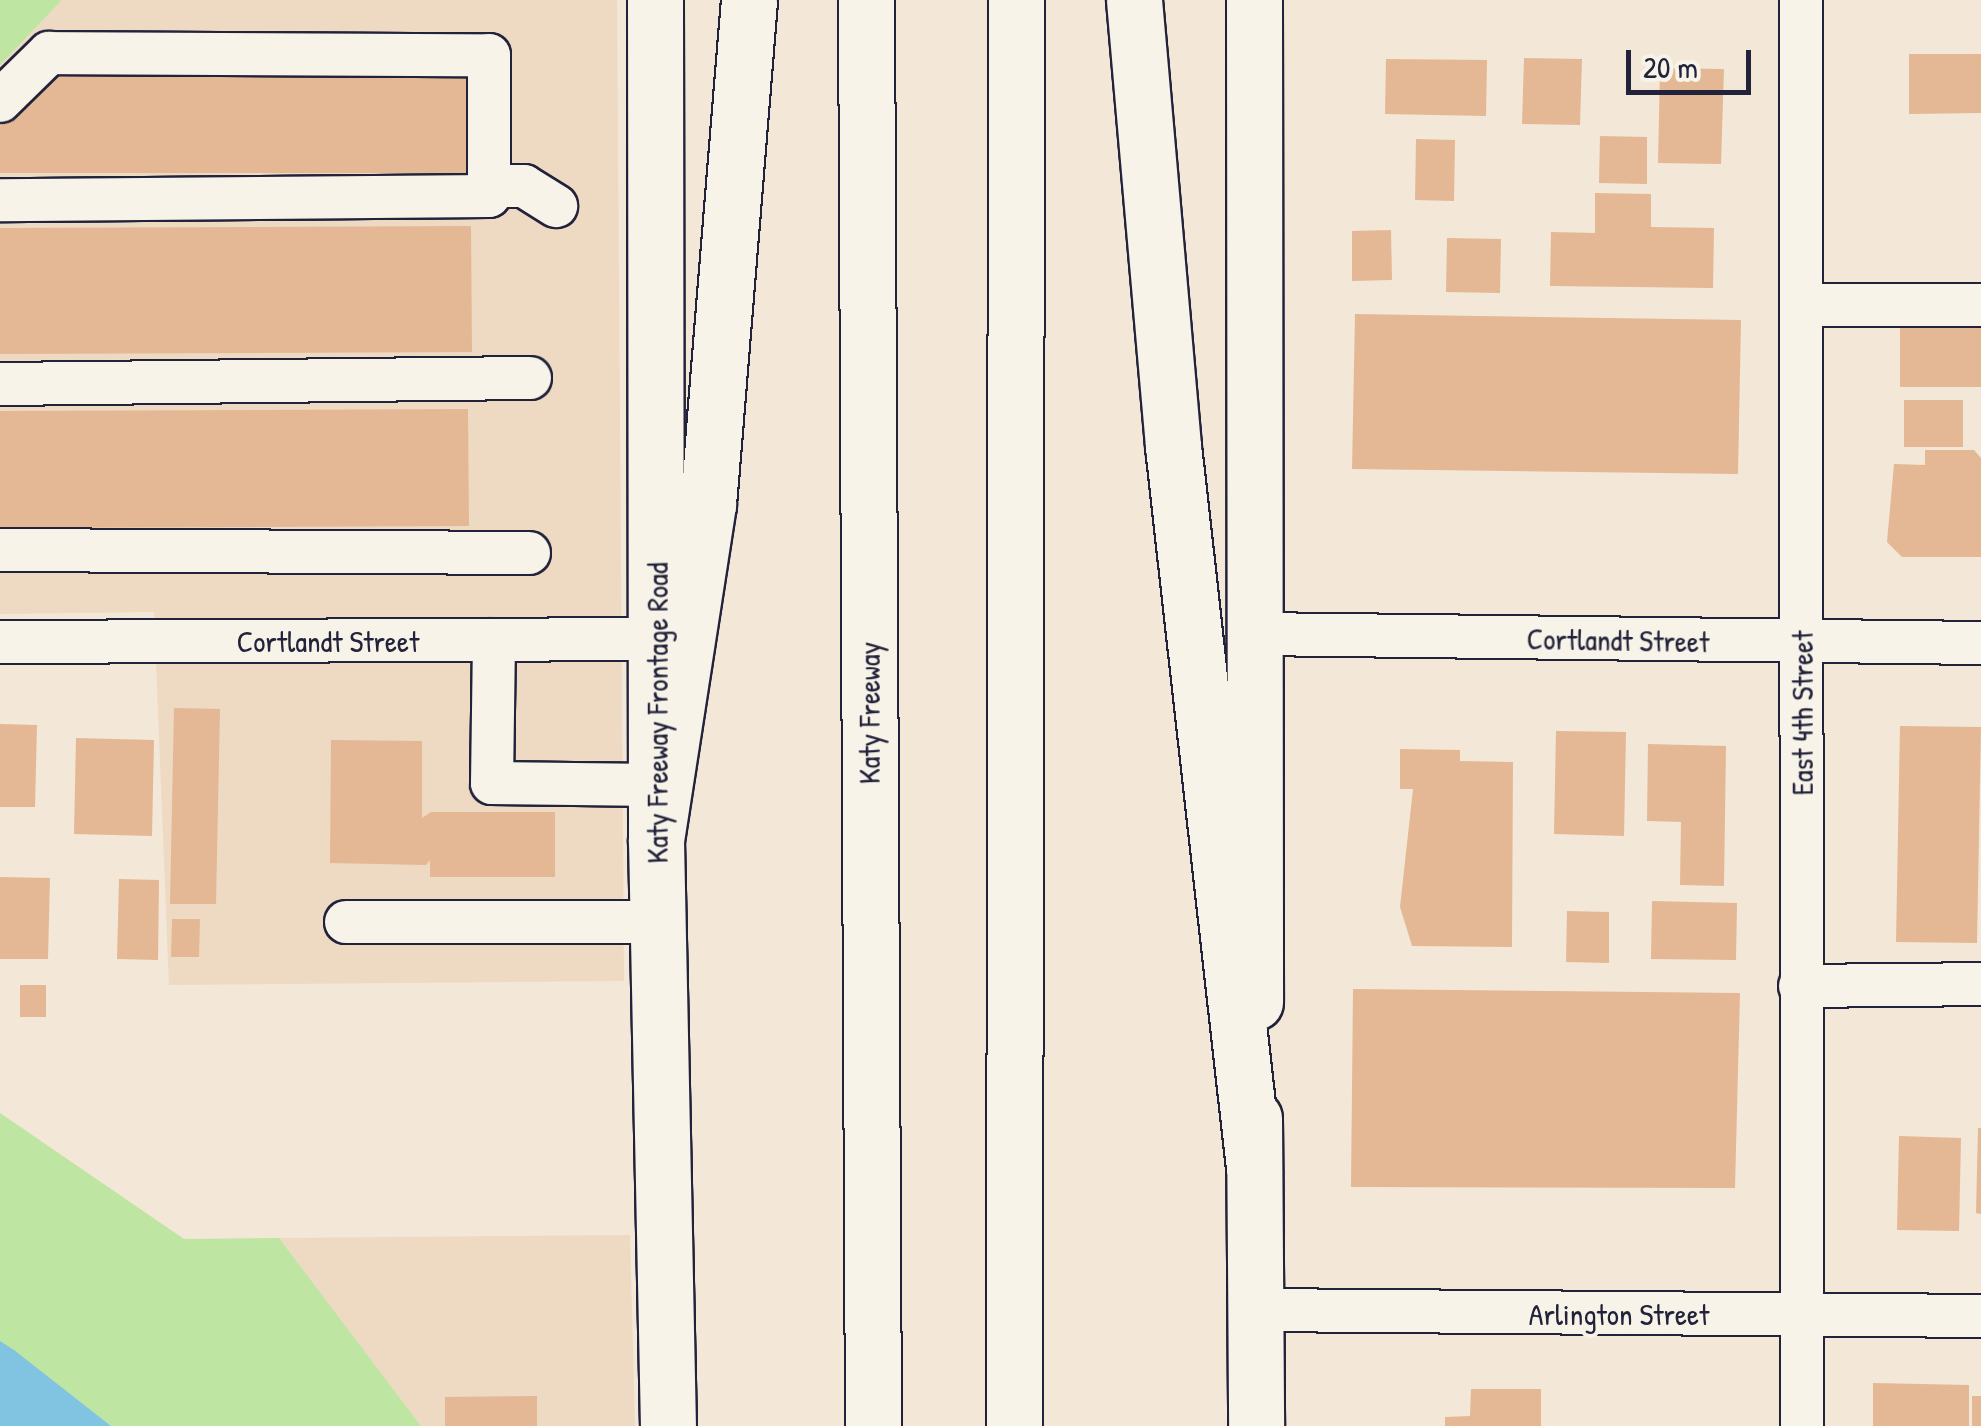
<!DOCTYPE html>
<style>
body{margin:0}
#map{position:relative;width:1981px;height:1426px;overflow:hidden;background:#f3e7d7;font-family:"Patrick Hand",sans-serif}
div>[style]{position:absolute}
.built>*{inset:0;background:#eed9c3}
.green>*{inset:0;background:#bee5a1}
.water>*{inset:0;background:#80c4e1}
.building>*{inset:0;background:#e4b894}
.roads{filter:drop-shadow(2px 0 #22223b) drop-shadow(-2px 0 #22223b) drop-shadow(0 2px #22223b) drop-shadow(0 -2px #22223b)}
.minor>*{height:42px;margin:-21px;padding:0 21px;transform-origin:21px;border-radius:21px;background:#f7f3e8}
.major>*{height:55px;margin:-27.5px;padding:0 27.5px;transform-origin:27.5px;border-radius:27.5px;background:#f7f3e8}
.highway>*{height:55px;margin:-27.5px;padding:0 27.5px;transform-origin:27.5px;border-radius:27.5px;background:#f7f3e8}
span{translate:-50% -50%;white-space:nowrap;text-align:center;line-height:1.15;-webkit-text-stroke:8px #f7f3e8;paint-order:stroke}
.street-label{font-size:30px;color:#22223b}
.scale{position:absolute;left:1626px;top:50px;width:125px;height:45px;box-sizing:border-box;border:5px solid #22223b;border-top:0;padding-left:12px;font-size:30px;line-height:35px;white-space:nowrap;color:#22223b;-webkit-text-stroke:8px #f7f3e8;paint-order:stroke}
</style>
<div id="map">
<div class="built">
<i style="clip-path:polygon(62px 0,617px 0,624px 981px,169px 985px,154px 612px,0 614px,0 65px)"></i>
<i style="clip-path:polygon(630px 1235px,635px 1426px,421px 1426px,279px 1238px)"></i>
</div>
<div class="green">
<i style="clip-path:polygon(0 0,62px 0,0 65px)"></i>
<i style="clip-path:polygon(0 1113px,184px 1239px,279px 1238px,421px 1426px,111px 1426px,0 1341px)"></i>
</div>
<div class="water">
<i style="clip-path:polygon(0 1341px,14px 1350px,111px 1426px,0 1426px)"></i>
</div>
<div class="building">
<i style="clip-path:polygon(1909px 54px,1981px 54px,1981px 113px,1909px 114px)"></i>
<i style="clip-path:polygon(1524px 58px,1582px 59px,1580px 125px,1522px 124px)"></i>
<i style="clip-path:polygon(1386px 59px,1487px 60px,1486px 116px,1385px 114px)"></i>
<i style="clip-path:polygon(1660px 68px,1724px 69px,1721px 164px,1658px 163px)"></i>
<i style="clip-path:polygon(471px 75px,471px 173px,0 173px,0 126px,50px 76px)"></i>
<i style="clip-path:polygon(1600px 136px,1647px 137px,1647px 184px,1599px 183px)"></i>
<i style="clip-path:polygon(1416px 139px,1455px 140px,1454px 201px,1415px 200px)"></i>
<i style="clip-path:polygon(1595px 193px,1651px 194px,1651px 227px,1714px 228px,1713px 288px,1550px 286px,1551px 232px,1595px 233px)"></i>
<i style="clip-path:polygon(471px 226px,472px 352px,0 354px,0 228px)"></i>
<i style="clip-path:polygon(1391px 230px,1392px 280px,1352px 281px,1352px 231px)"></i>
<i style="clip-path:polygon(1447px 238px,1501px 239px,1500px 293px,1446px 292px)"></i>
<i style="clip-path:polygon(1355px 314px,1741px 320px,1738px 474px,1352px 469px)"></i>
<i style="clip-path:polygon(1900px 325px,1981px 325px,1981px 387px,1900px 387px)"></i>
<i style="clip-path:polygon(1904px 400px,1963px 400px,1963px 447px,1904px 447px)"></i>
<i style="clip-path:polygon(468px 409px,469px 526px,0 528px,0 411px)"></i>
<i style="clip-path:polygon(1925px 450px,1974px 450px,1981px 458px,1981px 557px,1902px 557px,1887px 542px,1894px 464px,1925px 465px)"></i>
<i style="clip-path:polygon(174px 708px,220px 709px,216px 904px,170px 904px)"></i>
<i style="clip-path:polygon(0 724px,37px 725px,35px 807px,0 807px)"></i>
<i style="clip-path:polygon(1900px 726px,1981px 727px,1977px 943px,1896px 942px)"></i>
<i style="clip-path:polygon(1556px 731px,1626px 732px,1624px 836px,1554px 834px)"></i>
<i style="clip-path:polygon(76px 738px,154px 740px,152px 836px,74px 834px)"></i>
<i style="clip-path:polygon(331px 740px,422px 741px,422px 818px,431px 812px,555px 812px,555px 877px,430px 877px,430px 860px,426px 865px,330px 863px)"></i>
<i style="clip-path:polygon(1648px 744px,1726px 746px,1724px 886px,1680px 885px,1681px 822px,1647px 821px)"></i>
<i style="clip-path:polygon(1400px 749px,1460px 750px,1460px 761px,1513px 762px,1512px 947px,1412px 946px,1400px 907px,1413px 789px,1400px 789px)"></i>
<i style="clip-path:polygon(0 877px,50px 878px,48px 959px,0 959px)"></i>
<i style="clip-path:polygon(119px 879px,159px 880px,158px 960px,117px 959px)"></i>
<i style="clip-path:polygon(1652px 901px,1737px 903px,1736px 960px,1651px 959px)"></i>
<i style="clip-path:polygon(1567px 911px,1609px 912px,1609px 963px,1566px 962px)"></i>
<i style="clip-path:polygon(172px 919px,200px 919px,199px 957px,171px 957px)"></i>
<i style="clip-path:polygon(20px 985px,46px 985px,46px 1017px,20px 1017px)"></i>
<i style="clip-path:polygon(1353px 989px,1740px 993px,1735px 1188px,1351px 1187px)"></i>
<i style="clip-path:polygon(1978px 1128px,1981px 1128px,1981px 1214px,1976px 1213px)"></i>
<i style="clip-path:polygon(1899px 1136px,1961px 1138px,1959px 1231px,1897px 1230px)"></i>
<i style="clip-path:polygon(1873px 1383px,1969px 1385px,1969px 1426px,1873px 1426px)"></i>
<i style="clip-path:polygon(1471px 1389px,1541px 1389px,1541px 1426px,1445px 1426px,1445px 1417px,1470px 1416px)"></i>
<i style="clip-path:polygon(537px 1396px,537px 1426px,445px 1426px,445px 1397px)"></i>
<i style="clip-path:polygon(1972px 1396px,1981px 1396px,1981px 1426px,1972px 1426px)"></i>
</div>
<div class="roads">
<div class="minor">
<i style="left:1801px;top:0;width:1426px;rotate:89.96deg"></i>
<i style="left:0;top:101px;width:69px;rotate:-44.4deg"></i>
<i style="left:49px;top:53px;width:440px;rotate:0.3deg"></i>
<i style="left:489px;top:55px;width:141px;rotate:90deg"></i>
<i style="left:489px;top:196px;width:489px;rotate:179.5deg"></i>
<i style="left:489px;top:186px;width:35px"></i>
<i style="left:524px;top:186px;width:38px;rotate:32deg"></i>
<i style="left:1802px;top:305px;width:179px"></i>
<i style="left:0;top:384px;width:530px;rotate:-0.65deg"></i>
<i style="left:0;top:550px;width:529px;rotate:0.32deg"></i>
<i style="left:1255px;top:634px;width:726px;rotate:0.71deg"></i>
<i style="left:494px;top:640px;width:143px;rotate:90.8deg"></i>
<i style="left:492px;top:783px;width:164px;rotate:0.7deg"></i>
<i style="left:0;top:642px;width:657px;rotate:-0.26deg"></i>
<i style="left:346px;top:922px;width:312px"></i>
<i style="left:1800px;top:986px;width:181px;rotate:-0.6deg"></i>
<i style="left:1256px;top:1310px;width:725px;rotate:0.47deg"></i>
</div>
<div class="major">
<i style="left:655px;top:0;width:840px;rotate:89.93deg"></i>
<i style="left:656px;top:840px;width:586px;rotate:88.83deg"></i>
<i style="left:1254px;top:0;width:1002px;rotate:89.94deg"></i>
<i style="left:1254px;top:1118px;width:308px;rotate:89.6deg"></i>
</div>
<div class="highway">
<i style="left:866px;top:0;width:1426px;rotate:89.72deg"></i>
<i style="left:1134px;top:0;width:448px;rotate:85deg"></i>
<i style="left:1173px;top:446px;width:726px;rotate:83.59deg"></i>
<i style="left:656px;top:840px;width:340px;rotate:-81.2deg"></i>
<i style="left:708px;top:504px;width:506px;rotate:-85.35deg"></i>
<i style="left:1014px;top:1426px;width:1426px;rotate:-89.92deg"></i>
</div>
</div>
<div class="street-label">
<span style="left:1618px;top:640px;rotate:1deg">Cortlandt Street</span>
<span style="left:328px;top:641px">Cortlandt Street</span>
<span style="left:657px;top:713px;rotate:-90deg">Katy Freeway Frontage Road</span>
<span style="left:869px;top:713px;rotate:-90deg">Katy Freeway</span>
<span style="left:1802px;top:713px;rotate:-90deg">East 4th Street</span>
<span style="left:1619px;top:1314px">Arlington Street</span>
</div>
<div class="scale">20 m</div>
</div>
